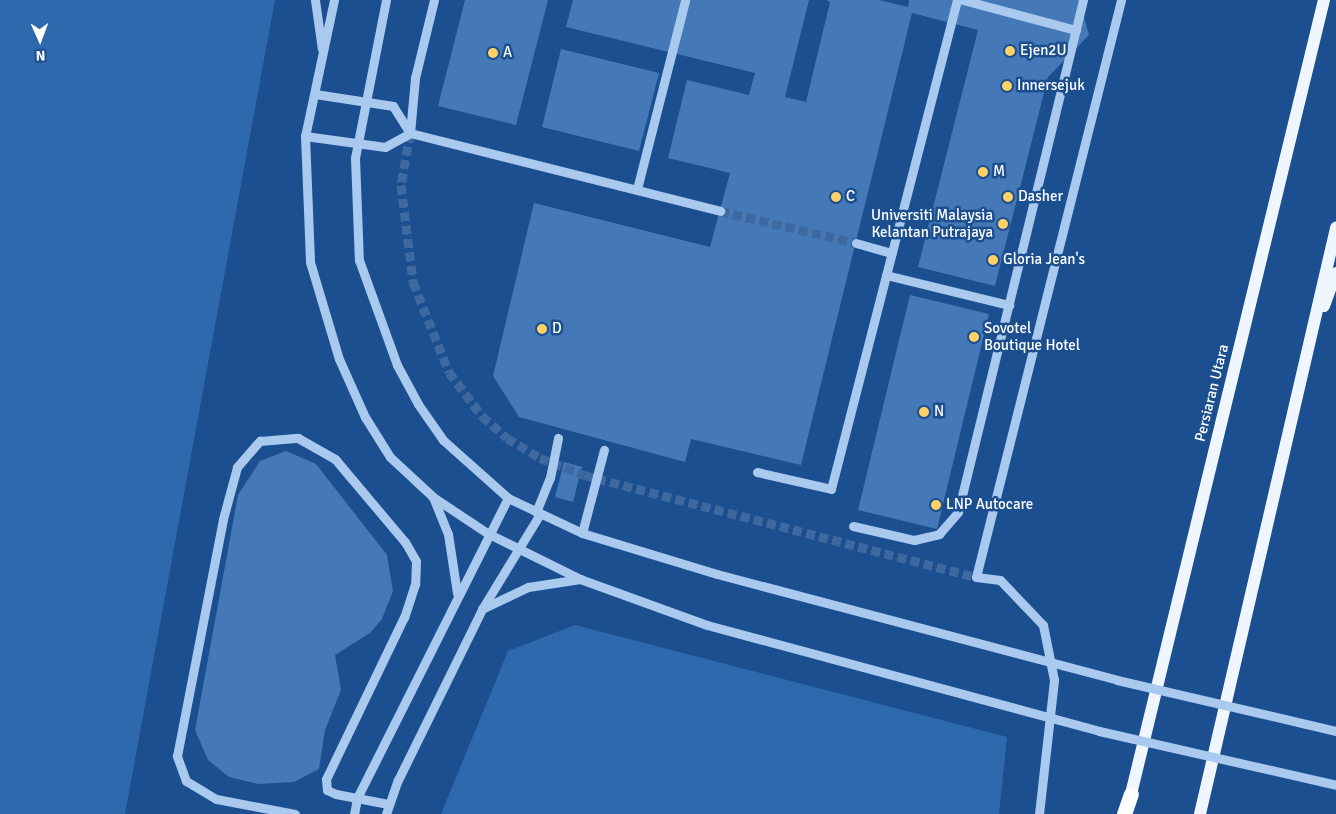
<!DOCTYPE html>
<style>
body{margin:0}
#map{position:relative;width:1336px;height:814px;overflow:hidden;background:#1b4f8f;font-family:Signika,sans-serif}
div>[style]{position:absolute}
.green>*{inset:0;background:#2e69ad}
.building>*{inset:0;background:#4478b7}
.minor-tunnel>*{height:9px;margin-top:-4.5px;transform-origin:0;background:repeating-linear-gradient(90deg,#3d69a0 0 9px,transparent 0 13.5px)}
.minor>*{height:9px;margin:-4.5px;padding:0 4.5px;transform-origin:4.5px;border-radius:4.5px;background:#a9c9ee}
.major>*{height:12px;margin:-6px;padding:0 6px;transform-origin:6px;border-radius:6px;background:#f0f6ff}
.highway>*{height:15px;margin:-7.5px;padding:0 7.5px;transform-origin:7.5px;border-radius:7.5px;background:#fff}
.minor-bridge>*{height:9px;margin:-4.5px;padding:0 4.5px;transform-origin:4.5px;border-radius:4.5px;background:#a9c9ee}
.dots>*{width:14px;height:14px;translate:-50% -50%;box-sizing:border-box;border:2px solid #1b4f8f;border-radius:50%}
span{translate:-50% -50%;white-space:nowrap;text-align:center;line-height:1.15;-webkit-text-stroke:5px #1b4f8f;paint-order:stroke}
.poi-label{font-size:15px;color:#fff}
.left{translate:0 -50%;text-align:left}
.right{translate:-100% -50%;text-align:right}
.street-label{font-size:15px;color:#fff}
.north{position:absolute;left:15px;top:15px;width:50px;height:50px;-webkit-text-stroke:4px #1b4f8f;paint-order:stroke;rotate:178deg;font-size:14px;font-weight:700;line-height:20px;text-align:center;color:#fff}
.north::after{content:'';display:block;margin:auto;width:18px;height:22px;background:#fff;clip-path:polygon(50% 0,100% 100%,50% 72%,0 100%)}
</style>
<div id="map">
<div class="green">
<i style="clip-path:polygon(0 0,275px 0,125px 814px,0 814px)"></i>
<i style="clip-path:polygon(575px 625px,1007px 737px,999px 814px,441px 814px,508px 651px)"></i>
</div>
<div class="building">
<i style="clip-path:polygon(465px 0,548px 0,516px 125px,438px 106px)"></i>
<i style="clip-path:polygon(573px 0,809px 0,785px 97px,806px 102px,830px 2px,826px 0,879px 0,908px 7px,909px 0,1079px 0,1089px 35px,1048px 77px,995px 286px,918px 267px,978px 30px,912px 13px,801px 465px,691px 439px,685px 462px,519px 417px,493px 376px,534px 203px,710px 247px,730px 173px,668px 158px,687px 80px,749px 95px,755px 73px,566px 27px)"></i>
<i style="clip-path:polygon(561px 49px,659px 73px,639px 151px,542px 127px)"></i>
<i style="clip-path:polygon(910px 295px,989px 314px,937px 529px,858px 510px)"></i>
<i style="clip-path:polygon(286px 451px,316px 464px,387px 555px,393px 591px,382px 619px,370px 633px,335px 655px,341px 690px,325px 730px,319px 769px,294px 782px,258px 784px,229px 777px,208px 760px,195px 730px,238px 495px,260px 461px)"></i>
<i style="clip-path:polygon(564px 462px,582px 467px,573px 502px,555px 497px)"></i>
</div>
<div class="minor-tunnel">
<i style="left:410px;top:133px;width:53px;rotate:99.8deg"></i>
<i style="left:401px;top:185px;width:98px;rotate:82.9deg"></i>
<i style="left:413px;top:282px;width:97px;rotate:68.2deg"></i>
<i style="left:449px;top:372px;width:55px;rotate:53.1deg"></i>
<i style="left:482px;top:416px;width:33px;rotate:41deg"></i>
<i style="left:507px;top:438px;width:39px;rotate:31deg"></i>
<i style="left:540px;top:458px;width:47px;rotate:21.1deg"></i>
<i style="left:584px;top:475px;width:405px;rotate:14.6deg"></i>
<i style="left:720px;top:211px;width:140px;rotate:13.2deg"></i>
</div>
<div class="minor">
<i style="left:315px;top:0;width:49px;rotate:81.9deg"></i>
<i style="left:334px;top:0;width:139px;rotate:102deg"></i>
<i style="left:305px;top:136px;width:126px;rotate:87.7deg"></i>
<i style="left:310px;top:262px;width:101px;rotate:73.4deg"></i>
<i style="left:339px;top:359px;width:64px;rotate:65.9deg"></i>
<i style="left:365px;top:417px;width:47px;rotate:58deg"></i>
<i style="left:390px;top:457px;width:59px;rotate:42.9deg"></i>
<i style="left:433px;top:497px;width:65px;rotate:33.7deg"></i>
<i style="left:487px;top:533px;width:104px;rotate:26.3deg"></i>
<i style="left:580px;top:579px;width:135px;rotate:19.9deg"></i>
<i style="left:386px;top:0;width:161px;rotate:101.1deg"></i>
<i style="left:355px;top:158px;width:102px;rotate:87.8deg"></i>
<i style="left:359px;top:260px;width:112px;rotate:70.1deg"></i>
<i style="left:397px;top:365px;width:44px;rotate:61.7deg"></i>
<i style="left:418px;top:404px;width:44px;rotate:55.2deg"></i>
<i style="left:443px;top:440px;width:87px;rotate:41.7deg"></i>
<i style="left:508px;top:498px;width:82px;rotate:25.3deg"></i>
<i style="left:582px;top:533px;width:141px;rotate:16.9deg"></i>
<i style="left:963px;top:0;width:117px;rotate:14.9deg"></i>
<i style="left:315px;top:94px;width:79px;rotate:8.7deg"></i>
<i style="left:393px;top:106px;width:32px;rotate:58deg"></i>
<i style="left:410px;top:133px;width:55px;rotate:-84.8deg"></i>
<i style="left:415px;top:78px;width:80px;rotate:-76.3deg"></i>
<i style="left:305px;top:136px;width:81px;rotate:7.8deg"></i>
<i style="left:385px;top:147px;width:29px;rotate:-29deg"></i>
<i style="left:410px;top:133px;width:320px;rotate:14.1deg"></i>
<i style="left:637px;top:189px;width:195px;rotate:-75.7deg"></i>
<i style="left:856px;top:243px;width:37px;rotate:16deg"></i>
<i style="left:886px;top:275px;width:127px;rotate:13.7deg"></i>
<i style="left:757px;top:472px;width:76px;rotate:12.9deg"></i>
<i style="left:831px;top:489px;width:505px;rotate:-75.55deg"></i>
<i style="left:433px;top:497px;width:40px;rotate:68deg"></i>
<i style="left:448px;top:534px;width:60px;rotate:81.3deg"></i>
<i style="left:536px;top:512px;width:37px;rotate:-68deg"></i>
<i style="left:550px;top:478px;width:41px;rotate:-78.7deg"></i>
<i style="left:853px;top:526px;width:63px;rotate:12.9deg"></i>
<i style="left:914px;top:540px;width:26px;rotate:-13deg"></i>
<i style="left:939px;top:534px;width:29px;rotate:-49deg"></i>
<i style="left:958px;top:512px;width:527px;rotate:-76.28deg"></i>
<i style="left:582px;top:533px;width:86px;rotate:-75.2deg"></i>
<i style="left:482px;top:609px;width:51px;rotate:-25.6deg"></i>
<i style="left:528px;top:587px;width:53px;rotate:-8.7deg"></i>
<i style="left:295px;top:814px;width:80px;rotate:-169.2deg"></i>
<i style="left:216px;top:799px;width:35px;rotate:-149deg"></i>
<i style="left:186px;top:781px;width:27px;rotate:-110deg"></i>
<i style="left:177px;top:756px;width:241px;rotate:-79deg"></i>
<i style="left:223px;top:519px;width:54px;rotate:-74.9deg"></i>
<i style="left:237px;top:467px;width:35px;rotate:-49deg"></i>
<i style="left:260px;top:441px;width:38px;rotate:-5deg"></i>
<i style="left:298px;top:438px;width:43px;rotate:29.6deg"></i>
<i style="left:335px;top:459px;width:109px;rotate:49.9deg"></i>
<i style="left:405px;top:542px;width:22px;rotate:60deg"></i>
<i style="left:416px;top:561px;width:23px;rotate:92deg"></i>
<i style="left:415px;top:584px;width:35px;rotate:108deg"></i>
<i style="left:404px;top:617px;width:180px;rotate:115.7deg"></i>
<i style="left:326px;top:779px;width:11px;rotate:85deg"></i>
<i style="left:327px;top:790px;width:10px;rotate:24deg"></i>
<i style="left:336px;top:794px;width:53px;rotate:10.9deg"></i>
<i style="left:354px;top:814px;width:16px;rotate:-79deg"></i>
<i style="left:357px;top:798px;width:336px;rotate:-63.3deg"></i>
<i style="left:386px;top:814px;width:36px;rotate:-71deg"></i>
<i style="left:398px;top:780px;width:191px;rotate:-63.8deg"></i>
<i style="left:482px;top:609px;width:111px;rotate:-58.6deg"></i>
<i style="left:1039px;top:814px;width:135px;rotate:-83.6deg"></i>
<i style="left:1054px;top:680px;width:56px;rotate:-101.3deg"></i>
<i style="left:1043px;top:625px;width:62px;rotate:-133.7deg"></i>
<i style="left:1000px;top:580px;width:24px;rotate:-173deg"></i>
<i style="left:976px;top:577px;width:595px;rotate:-75.89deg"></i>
</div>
<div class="major">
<i style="left:1324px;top:306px;width:35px;rotate:-70deg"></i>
<i style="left:1131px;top:794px;width:817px;rotate:-76.34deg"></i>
<i style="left:1200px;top:814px;width:602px;rotate:-76.93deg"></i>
</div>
<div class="highway">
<i style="left:1124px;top:814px;width:21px;rotate:-71deg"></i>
</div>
<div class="minor-bridge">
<i style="left:717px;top:574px;width:414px;rotate:14.8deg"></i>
<i style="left:1117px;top:680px;width:225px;rotate:13.1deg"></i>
<i style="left:707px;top:625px;width:406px;rotate:15.1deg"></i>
<i style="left:1099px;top:731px;width:243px;rotate:12.8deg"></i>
</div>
<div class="dots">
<i style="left:1010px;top:51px;background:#ffd166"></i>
<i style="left:493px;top:53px;background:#ffd166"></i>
<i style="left:1007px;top:86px;background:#ffd166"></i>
<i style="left:983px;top:172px;background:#ffd166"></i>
<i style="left:836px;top:197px;background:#ffd166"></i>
<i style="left:1008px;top:197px;background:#ffd166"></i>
<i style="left:1003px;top:224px;background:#ffd166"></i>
<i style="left:993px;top:260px;background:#ffd166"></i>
<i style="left:542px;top:329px;background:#ffd166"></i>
<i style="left:974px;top:337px;background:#ffd166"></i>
<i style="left:924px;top:412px;background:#ffd166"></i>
<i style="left:936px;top:505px;background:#ffd166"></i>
</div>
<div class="poi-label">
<span class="left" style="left:1020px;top:51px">Ejen2U</span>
<span class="left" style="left:503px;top:53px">A</span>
<span class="left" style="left:1017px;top:86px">Innersejuk</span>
<span class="left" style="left:993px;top:172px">M</span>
<span class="left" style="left:846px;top:197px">C</span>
<span class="left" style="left:1018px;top:197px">Dasher</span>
<span class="right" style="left:993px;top:224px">Universiti Malaysia<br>Kelantan Putrajaya</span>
<span class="left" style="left:1003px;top:260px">Gloria Jean's</span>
<span class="left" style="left:984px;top:337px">Sovotel<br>Boutique Hotel</span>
<span class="left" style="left:552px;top:329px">D</span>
<span class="left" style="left:934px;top:412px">N</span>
<span class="left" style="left:946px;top:505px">LNP Autocare</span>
</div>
<div class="street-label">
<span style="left:1212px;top:393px;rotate:-76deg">Persiaran Utara</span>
</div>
<div class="north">N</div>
</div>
